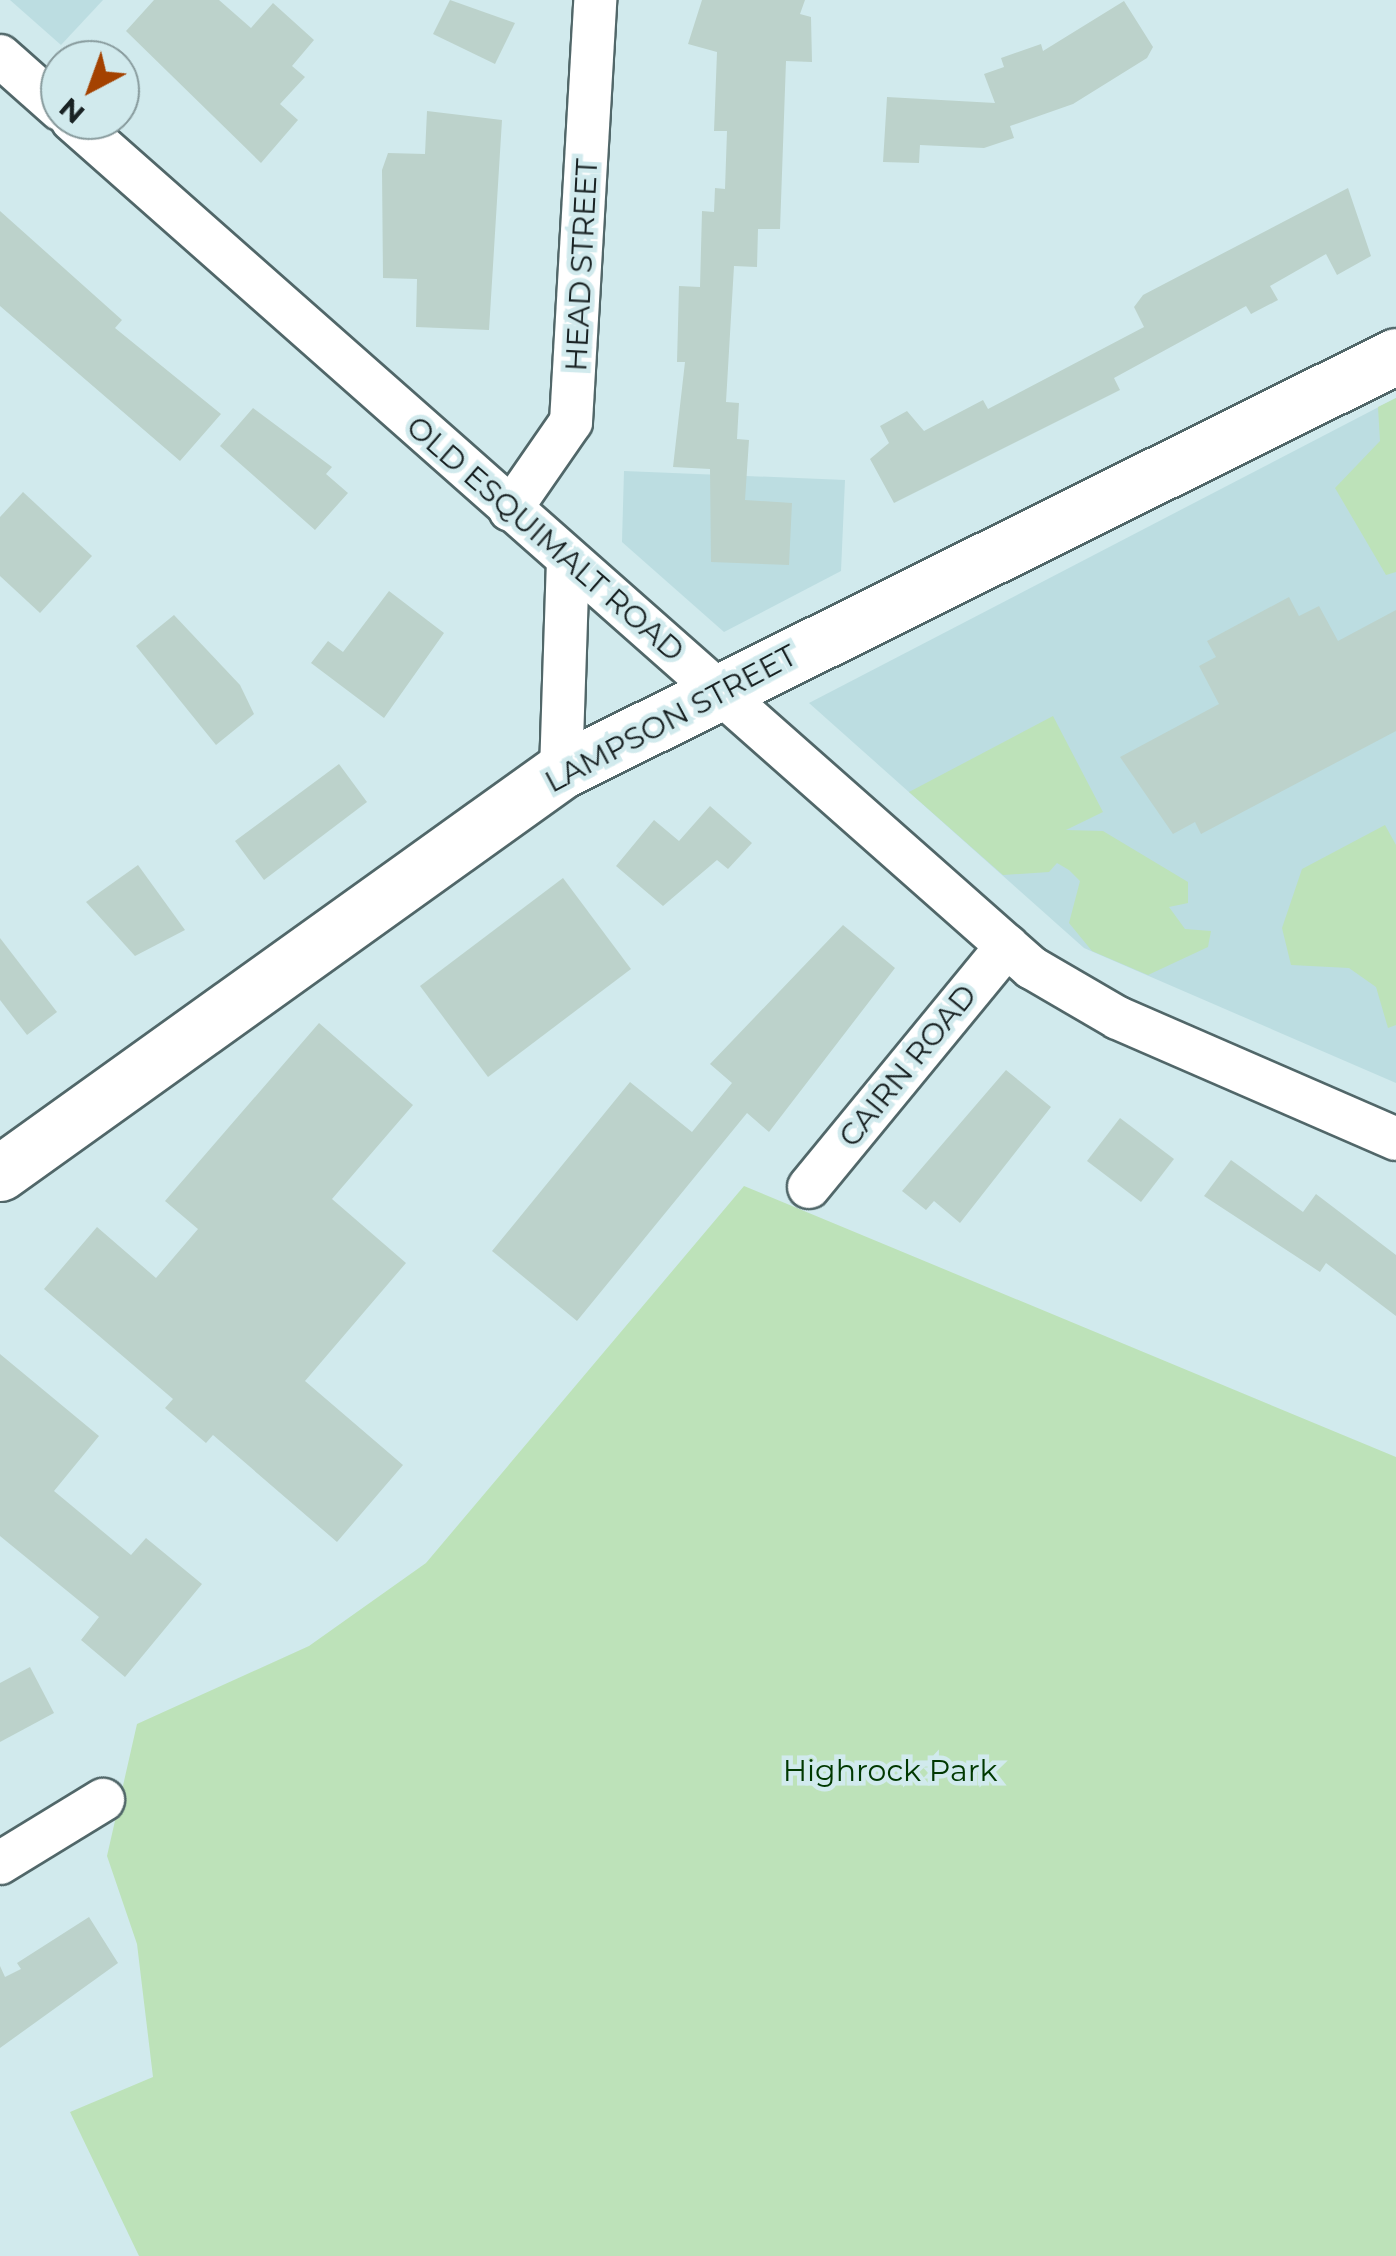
<!DOCTYPE html>
<style>
body{margin:0}
#map{position:relative;width:1396px;height:2256px;overflow:hidden;background:#d1eaed;font-family:Montserrat,sans-serif}
div>[style]{position:absolute}
.built>*{inset:0;background:#bcdde1}
.green>*{inset:0;background:#bde2b9}
.building>*{inset:0;background:#bcd2cb}
.roads{filter:drop-shadow(2px 0 #516769) drop-shadow(-2px 0 #516769) drop-shadow(0 2px #516769) drop-shadow(0 -2px #516769)}
.minor>*{height:42px;margin:-21px;padding:0 21px;transform-origin:21px;border-radius:21px;background:#fff}
.secondary>*{height:55px;margin:-27.5px;padding:0 27.5px;transform-origin:27.5px;border-radius:27.5px;background:#fff}
span{translate:-50% -50%;white-space:nowrap;text-align:center;line-height:1.15;-webkit-text-stroke:9px #d1eaed;paint-order:stroke}
.street-label{font-size:30px;color:#192223}
.park-label{font-size:30px;color:#003800}
.north{position:absolute;left:40px;top:40px;width:100px;height:100px;box-sizing:border-box;background:#d1eaed;border:2px solid #879a9c;border-radius:50%;rotate:221deg;font-size:28px;font-weight:700;line-height:40px;text-align:center;color:#192223}
.north::after{content:'';display:block;margin:auto;width:35px;height:45px;background:#a44200;clip-path:polygon(50% 0,100% 100%,50% 72%,0 100%)}
</style>
<div id="map">
<div class="built">
<i style="clip-path:polygon(10px 0,103px 0,61px 45px)"></i>
<i style="clip-path:polygon(1396px 398px,1396px 1083px,1084px 948px,809px 703px)"></i>
<i style="clip-path:polygon(624px 471px,845px 480px,841px 571px,724px 632px,622px 542px)"></i>
</div>
<div class="green">
<i style="clip-path:polygon(1396px 398px,1396px 572px,1386px 575px,1335px 488px,1380px 441px,1378px 407px)"></i>
<i style="clip-path:polygon(1053px 716px,1103px 812px,1066px 830px,1103px 831px,1188px 882px,1188px 903px,1169px 907px,1185px 929px,1211px 931px,1208px 947px,1148px 975px,1092px 951px,1069px 923px,1080px 881px,1069px 870px,1057px 863px,1049px 872px,1003px 875px,909px 792px)"></i>
<i style="clip-path:polygon(1385px 825px,1396px 845px,1396px 1025px,1388px 1028px,1376px 987px,1349px 968px,1291px 965px,1282px 928px,1302px 869px)"></i>
<i style="clip-path:polygon(744px 1186px,1396px 1457px,1396px 2256px,139px 2256px,70px 2112px,153px 2077px,137px 1944px,107px 1856px,137px 1724px,309px 1646px,426px 1563px)"></i>
</div>
<div class="building">
<i style="clip-path:polygon(154px 0,219px 0,251px 28px,273px 3px,314px 40px,292px 66px,305px 77px,280px 104px,298px 120px,261px 163px,126px 31px)"></i>
<i style="clip-path:polygon(450px 0,515px 23px,495px 64px,433px 34px)"></i>
<i style="clip-path:polygon(702px 0,805px 0,800px 14px,811px 17px,812px 62px,786px 61px,780px 229px,758px 229px,757px 267px,734px 266px,726px 402px,739px 403px,737px 439px,749px 440px,745px 500px,792px 503px,789px 565px,711px 562px,710px 469px,673px 467px,685px 362px,677px 362px,679px 286px,700px 287px,702px 211px,714px 212px,715px 188px,725px 189px,727px 131px,714px 131px,717px 52px,688px 44px)"></i>
<i style="clip-path:polygon(1124px 1px,1153px 47px,1147px 58px,1073px 104px,1010px 126px,1014px 138px,984px 148px,920px 145px,919px 163px,883px 162px,887px 97px,995px 103px,984px 74px,1004px 67px,1001px 58px,1041px 44px,1043px 51px)"></i>
<i style="clip-path:polygon(427px 111px,502px 120px,489px 330px,416px 327px,417px 279px,383px 278px,382px 170px,388px 153px,425px 154px)"></i>
<i style="clip-path:polygon(1348px 188px,1371px 256px,1337px 275px,1326px 254px,1270px 286px,1278px 300px,1251px 314px,1246px 306px,1114px 378px,1120px 390px,894px 503px,870px 459px,889px 443px,880px 426px,907px 411px,924px 431px,983px 400px,988px 409px,1144px 327px,1134px 307px,1143px 295px)"></i>
<i style="clip-path:polygon(0 211px,122px 320px,115px 328px,221px 414px,180px 461px,0 306px)"></i>
<i style="clip-path:polygon(253px 408px,332px 467px,326px 474px,348px 493px,315px 530px,220px 446px)"></i>
<i style="clip-path:polygon(23px 492px,92px 556px,40px 613px,0 576px,0 517px)"></i>
<i style="clip-path:polygon(389px 591px,444px 633px,384px 718px,311px 663px,328px 641px,343px 652px)"></i>
<i style="clip-path:polygon(1289px 597px,1299px 616px,1319px 606px,1338px 641px,1396px 610px,1396px 731px,1201px 834px,1195px 822px,1173px 834px,1120px 757px,1219px 704px,1199px 666px,1216px 657px,1207px 641px)"></i>
<i style="clip-path:polygon(174px 615px,240px 685px,254px 714px,216px 745px,136px 646px)"></i>
<i style="clip-path:polygon(339px 764px,367px 802px,264px 880px,235px 841px)"></i>
<i style="clip-path:polygon(710px 806px,752px 843px,728px 869px,717px 860px,663px 906px,616px 866px,654px 820px,679px 841px)"></i>
<i style="clip-path:polygon(138px 865px,185px 930px,135px 956px,86px 902px)"></i>
<i style="clip-path:polygon(563px 878px,631px 969px,488px 1077px,420px 986px)"></i>
<i style="clip-path:polygon(843px 925px,895px 968px,769px 1132px,747px 1113px,577px 1321px,492px 1251px,630px 1082px,692px 1132px,732px 1083px,710px 1064px)"></i>
<i style="clip-path:polygon(0 938px,57px 1012px,27px 1035px,0 1000px)"></i>
<i style="clip-path:polygon(319px 1023px,413px 1105px,332px 1199px,406px 1263px,305px 1381px,403px 1465px,337px 1542px,213px 1435px,206px 1443px,165px 1408px,173px 1399px,44px 1289px,97px 1227px,156px 1278px,198px 1229px,165px 1201px)"></i>
<i style="clip-path:polygon(1006px 1070px,1051px 1107px,960px 1223px,934px 1201px,926px 1210px,902px 1191px)"></i>
<i style="clip-path:polygon(1120px 1118px,1174px 1159px,1141px 1202px,1087px 1161px)"></i>
<i style="clip-path:polygon(1231px 1160px,1303px 1212px,1316px 1194px,1396px 1255px,1396px 1316px,1326px 1263px,1320px 1272px,1204px 1196px)"></i>
<i style="clip-path:polygon(0 1354px,99px 1436px,54px 1491px,131px 1555px,146px 1538px,202px 1584px,125px 1677px,81px 1640px,99px 1617px,0 1536px)"></i>
<i style="clip-path:polygon(30px 1667px,54px 1713px,0 1742px,0 1683px)"></i>
<i style="clip-path:polygon(89px 1917px,118px 1963px,0 2048px,0 1966px,5px 1977px,21px 1969px,17px 1963px)"></i>
</div>
<div class="roads">
<div class="minor">
<i style="left:0;top:56px;width:80px;rotate:41.5deg"></i>
<i style="left:72px;top:120px;width:1281px;rotate:41.46deg"></i>
<i style="left:1032px;top:968px;width:99px;rotate:30.2deg"></i>
<i style="left:1118px;top:1018px;width:303px;rotate:23.5deg"></i>
<i style="left:510px;top:510px;width:107px;rotate:-55.3deg"></i>
<i style="left:571px;top:422px;width:423px;rotate:-86.7deg"></i>
<i style="left:561px;top:771px;width:210px;rotate:-88.1deg"></i>
<i style="left:809px;top:1187px;width:312px;rotate:-50.6deg"></i>
<i style="left:0;top:1863px;width:121px;rotate:-31.5deg"></i>
</div>
<div class="secondary">
<i style="left:0;top:1173px;width:690px;rotate:-35.62deg"></i>
<i style="left:561px;top:771px;width:932px;rotate:-26.43deg"></i>
</div>
</div>
<div class="street-label">
<span style="left:582px;top:265px;rotate:-87deg">HEAD STREET</span>
<span style="left:545px;top:539px;rotate:41deg">OLD ESQUIMALT ROAD</span>
<span style="left:671px;top:719px;rotate:-28deg">LAMPSON STREET</span>
<span style="left:908px;top:1066px;rotate:-51deg">CAIRN ROAD</span>
</div>
<div class="park-label">
<span style="left:890px;top:1771px">Highrock Park</span>
</div>
<div class="north">N</div>
</div>
